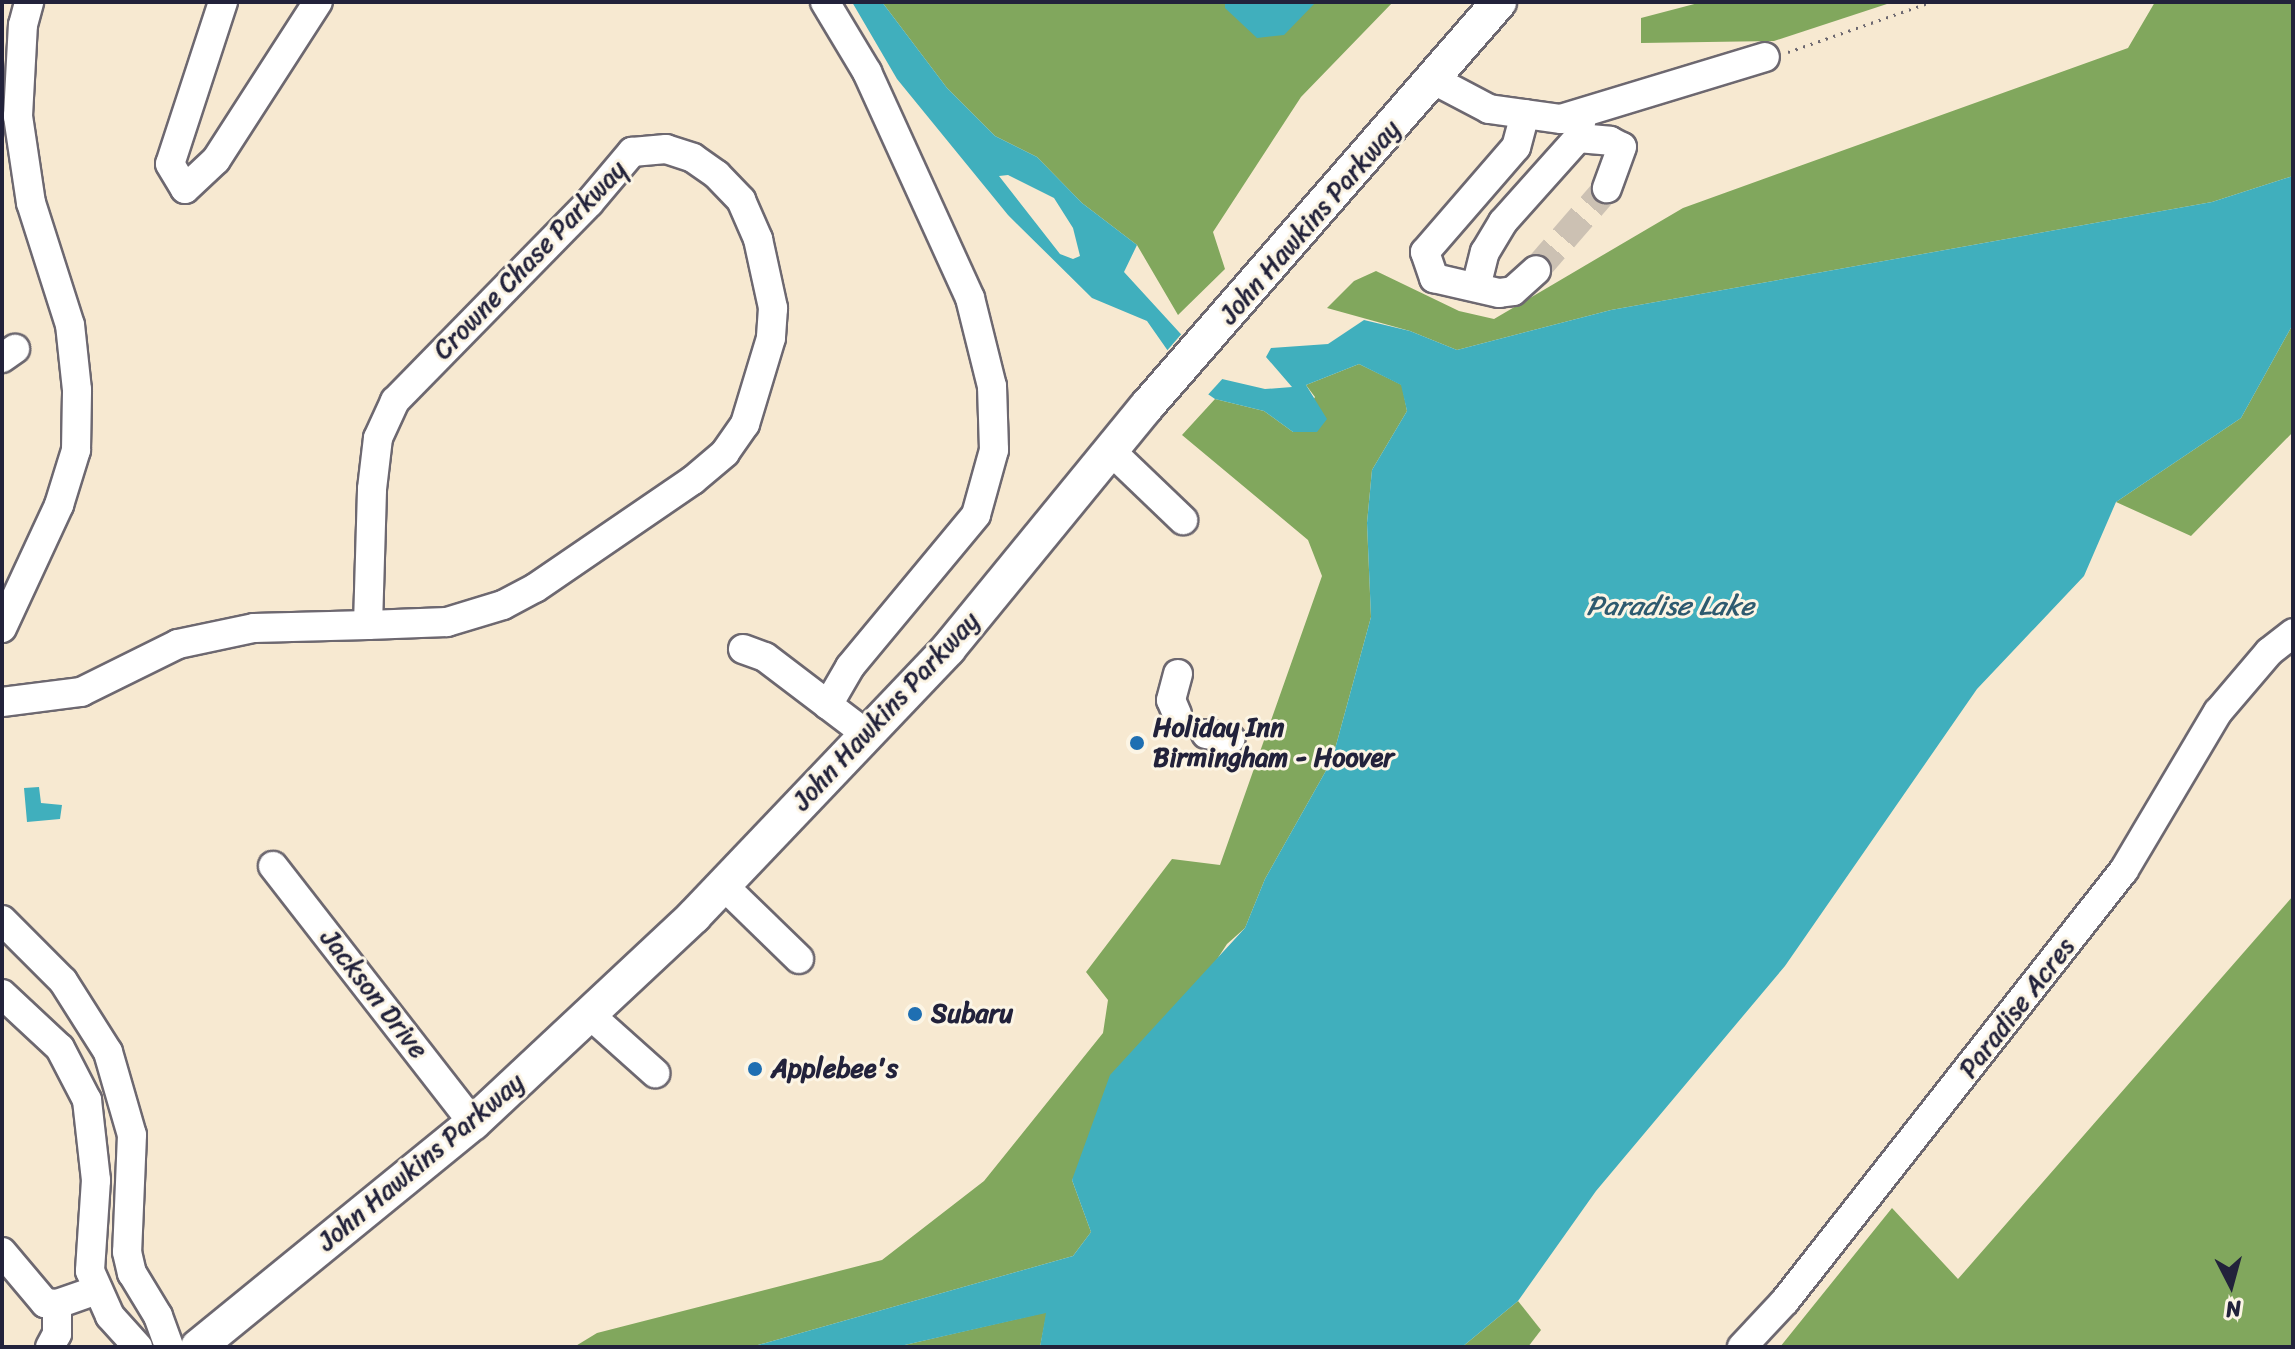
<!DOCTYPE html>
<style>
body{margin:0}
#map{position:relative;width:2295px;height:1349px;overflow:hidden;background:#f7e9d1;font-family:Sriracha,sans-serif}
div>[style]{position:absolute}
.forest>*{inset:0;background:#81a75d}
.water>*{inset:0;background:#40afbd}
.pier>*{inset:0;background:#f7e9d1}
.minor-tunnel>*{height:28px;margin-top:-14px;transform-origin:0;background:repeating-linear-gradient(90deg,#ccc1b3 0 28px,transparent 0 42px)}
.path>*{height:3px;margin-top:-1.5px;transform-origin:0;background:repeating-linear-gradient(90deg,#6d6870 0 2px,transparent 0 8px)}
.roads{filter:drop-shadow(2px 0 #6d6870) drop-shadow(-2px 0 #6d6870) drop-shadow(0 2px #6d6870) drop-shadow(0 -2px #6d6870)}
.minor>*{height:28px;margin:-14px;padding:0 14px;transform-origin:14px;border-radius:14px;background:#fff}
.major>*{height:34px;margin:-17px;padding:0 17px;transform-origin:17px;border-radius:17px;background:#fff}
.dots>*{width:22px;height:22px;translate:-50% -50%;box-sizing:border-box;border:4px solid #fcf5e5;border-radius:50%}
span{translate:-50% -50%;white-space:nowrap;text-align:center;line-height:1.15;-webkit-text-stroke:6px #fcf5e5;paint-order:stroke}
.street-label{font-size:26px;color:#22223b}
.poi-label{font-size:26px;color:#22223b;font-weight:700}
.left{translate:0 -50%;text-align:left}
.water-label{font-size:28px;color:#2e5a6f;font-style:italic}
.frame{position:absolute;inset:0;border:4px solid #22223b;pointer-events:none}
.north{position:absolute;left:2191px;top:1245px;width:80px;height:80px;-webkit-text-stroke:6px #fcf5e5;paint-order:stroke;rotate:174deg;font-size:22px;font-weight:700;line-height:32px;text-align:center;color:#22223b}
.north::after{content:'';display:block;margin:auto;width:28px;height:36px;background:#22223b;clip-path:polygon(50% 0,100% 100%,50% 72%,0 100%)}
</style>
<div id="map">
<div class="forest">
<i style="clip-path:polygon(882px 2px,1393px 2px,1301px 97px,1213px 232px,1225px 269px,1178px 315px,1137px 245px,1082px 203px,1037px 157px,995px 136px,947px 88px)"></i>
<i style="clip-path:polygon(1702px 2px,1893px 2px,1774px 41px,1641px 43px,1641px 18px)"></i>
<i style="clip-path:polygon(2155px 2px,2293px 2px,2293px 176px,2212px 202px,1611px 310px,1457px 350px,1410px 331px,1327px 308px,1354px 281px,1376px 271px,1459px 311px,1494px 319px,1683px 208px,2128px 48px)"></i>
<i style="clip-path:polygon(2293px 324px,2293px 432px,2191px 536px,2116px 502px,2241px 418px)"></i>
<i style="clip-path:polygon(1359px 364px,1402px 385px,1407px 411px,1372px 470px,1367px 523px,1371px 617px,1332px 760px,1265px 879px,1245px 928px,1227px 944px,1072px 1180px,1091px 1232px,1073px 1256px,751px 1347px,574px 1347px,597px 1333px,882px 1260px,984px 1181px,1103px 1033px,1108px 1000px,1086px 972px,1172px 859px,1220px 865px,1322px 576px,1308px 540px,1182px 435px,1215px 399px,1264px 411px,1293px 432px,1315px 397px,1306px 385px)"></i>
<i style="clip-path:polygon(2293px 896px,2293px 1347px,1780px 1347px,1892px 1208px,1958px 1279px)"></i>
<i style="clip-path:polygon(1518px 1301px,1541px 1330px,1528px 1347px,1462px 1347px)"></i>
<i style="clip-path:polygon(1047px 1312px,1040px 1347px,896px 1347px)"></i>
</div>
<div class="water">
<i style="clip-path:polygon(evenodd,852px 2px,882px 2px,947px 88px,995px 136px,1037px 157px,1082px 203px,1137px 245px,1124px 272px,1222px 379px,1265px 389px,1292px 387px,1266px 357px,1271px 348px,1328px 344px,1364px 320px,1410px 331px,1457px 350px,1611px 310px,2212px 202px,2293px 176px,2293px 324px,2241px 418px,2116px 502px,2084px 576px,1977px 689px,1785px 966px,1596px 1191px,1518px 1301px,1462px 1347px,1040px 1347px,1046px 1313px,896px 1347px,751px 1347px,1073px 1256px,1091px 1232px,1072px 1180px,1110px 1075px,1245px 928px,1265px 879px,1332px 760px,1371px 617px,1367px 523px,1372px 470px,1407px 411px,1401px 385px,1359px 364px,1306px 385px,1327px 419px,1317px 432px,1293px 432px,1264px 411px,1215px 399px,1189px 381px,1147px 321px,1092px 298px,1008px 215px,897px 79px,852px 2px,1008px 175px,1054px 198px,1073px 228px,1080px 256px,1073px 259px,1060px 254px,999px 176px,1008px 175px)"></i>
<i style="clip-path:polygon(1225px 2px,1316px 2px,1284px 35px,1257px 38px,1225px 8px)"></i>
<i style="clip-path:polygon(39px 787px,41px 803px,62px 805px,60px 819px,27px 822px,24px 788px)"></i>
</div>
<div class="pier">
<i style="clip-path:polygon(1184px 331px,1225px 376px,1205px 398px,1186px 384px,1165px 353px)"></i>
</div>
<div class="minor-tunnel">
<i style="left:1536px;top:270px;width:108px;rotate:-49.1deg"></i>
</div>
<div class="path">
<i style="left:1788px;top:52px;width:151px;rotate:-19.3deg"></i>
</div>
<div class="roads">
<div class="minor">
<i style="left:223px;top:2px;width:170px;rotate:108.1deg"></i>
<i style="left:170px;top:164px;width:29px;rotate:59deg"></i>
<i style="left:185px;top:189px;width:42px;rotate:-43.1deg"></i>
<i style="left:216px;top:160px;width:188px;rotate:-57.2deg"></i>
<i style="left:825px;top:2px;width:82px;rotate:59deg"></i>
<i style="left:867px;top:72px;width:248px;rotate:65.5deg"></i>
<i style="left:970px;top:298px;width:91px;rotate:76deg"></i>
<i style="left:992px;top:386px;width:64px;rotate:88.2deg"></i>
<i style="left:994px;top:450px;width:67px;rotate:105.5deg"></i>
<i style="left:976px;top:515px;width:197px;rotate:129.7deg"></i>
<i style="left:850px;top:667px;width:44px;rotate:120.1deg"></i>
<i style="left:1434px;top:80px;width:62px;rotate:27.8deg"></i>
<i style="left:1489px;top:109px;width:73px;rotate:7.9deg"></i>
<i style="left:1561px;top:119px;width:213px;rotate:-16.9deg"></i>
<i style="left:1525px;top:114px;width:34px;rotate:105deg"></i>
<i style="left:1516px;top:147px;width:139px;rotate:130.9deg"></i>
<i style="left:1425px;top:252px;width:28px;rotate:71deg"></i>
<i style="left:1434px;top:278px;width:67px;rotate:13deg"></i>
<i style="left:1499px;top:293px;width:14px;rotate:-8deg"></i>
<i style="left:1513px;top:291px;width:31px;rotate:-42deg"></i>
<i style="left:1578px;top:138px;width:32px;rotate:5deg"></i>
<i style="left:1610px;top:141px;width:13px;rotate:27deg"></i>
<i style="left:1622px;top:147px;width:44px;rotate:110.1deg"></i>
<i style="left:666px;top:149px;width:28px;rotate:18deg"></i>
<i style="left:693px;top:158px;width:29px;rotate:35deg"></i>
<i style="left:717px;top:175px;width:35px;rotate:46deg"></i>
<i style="left:741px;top:200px;width:43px;rotate:66.4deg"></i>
<i style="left:758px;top:239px;width:71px;rotate:77.7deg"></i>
<i style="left:773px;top:308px;width:30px;rotate:94deg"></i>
<i style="left:771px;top:338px;width:90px;rotate:106.8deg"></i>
<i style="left:745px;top:424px;width:35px;rotate:125deg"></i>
<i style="left:725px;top:453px;width:42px;rotate:139.8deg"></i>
<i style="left:693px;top:480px;width:191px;rotate:145.6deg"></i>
<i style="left:535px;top:588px;width:36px;rotate:152deg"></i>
<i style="left:503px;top:605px;width:59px;rotate:163.1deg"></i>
<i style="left:447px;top:622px;width:79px;rotate:177.8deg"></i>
<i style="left:368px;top:625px;width:136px;rotate:-88.3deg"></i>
<i style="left:372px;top:489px;width:51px;rotate:-83.3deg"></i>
<i style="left:378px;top:438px;width:41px;rotate:-65.3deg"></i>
<i style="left:395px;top:401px;width:277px;rotate:-45.6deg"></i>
<i style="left:589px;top:203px;width:67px;rotate:-49.9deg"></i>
<i style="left:632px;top:152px;width:34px;rotate:-5deg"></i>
<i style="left:1476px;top:287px;width:36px;rotate:-76deg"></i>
<i style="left:1485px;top:252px;width:35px;rotate:-59deg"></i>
<i style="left:1503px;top:222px;width:113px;rotate:-48.2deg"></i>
<i style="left:1578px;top:138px;width:25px;rotate:-79deg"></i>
<i style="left:2px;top:358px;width:16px;rotate:-35deg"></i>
<i style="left:1111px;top:451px;width:100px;rotate:43.8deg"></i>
<i style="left:2px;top:628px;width:136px;rotate:-65.1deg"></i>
<i style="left:59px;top:505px;width:58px;rotate:-72.8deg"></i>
<i style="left:76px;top:450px;width:60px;rotate:-89deg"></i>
<i style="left:77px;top:390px;width:65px;rotate:-96.1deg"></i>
<i style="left:70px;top:325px;width:128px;rotate:-107.7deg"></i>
<i style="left:31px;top:203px;width:88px;rotate:-98.5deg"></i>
<i style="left:18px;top:116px;width:91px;rotate:-86.9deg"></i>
<i style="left:23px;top:25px;width:24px;rotate:-75deg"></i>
<i style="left:743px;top:649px;width:23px;rotate:20deg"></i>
<i style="left:765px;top:657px;width:127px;rotate:37.3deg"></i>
<i style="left:2px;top:702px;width:80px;rotate:-7.2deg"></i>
<i style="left:81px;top:692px;width:108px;rotate:-26.3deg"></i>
<i style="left:178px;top:644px;width:78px;rotate:-11.9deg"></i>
<i style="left:254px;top:628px;width:114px;rotate:-1.5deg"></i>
<i style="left:1177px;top:714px;width:15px;rotate:-113deg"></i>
<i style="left:1171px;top:700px;width:27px;rotate:-75deg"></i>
<i style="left:1206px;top:734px;width:25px;rotate:11deg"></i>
<i style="left:273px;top:866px;width:326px;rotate:52.1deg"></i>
<i style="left:723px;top:885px;width:106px;rotate:44.2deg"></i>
<i style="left:2px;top:920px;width:86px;rotate:45deg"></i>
<i style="left:63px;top:981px;width:84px;rotate:57.6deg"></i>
<i style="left:108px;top:1052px;width:86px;rotate:73.9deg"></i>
<i style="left:132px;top:1135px;width:117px;rotate:92.4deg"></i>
<i style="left:127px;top:1252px;width:22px;rotate:77deg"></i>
<i style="left:132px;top:1273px;width:50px;rotate:58.8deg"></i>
<i style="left:158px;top:1316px;width:33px;rotate:70deg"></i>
<i style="left:2px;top:994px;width:79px;rotate:43deg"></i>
<i style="left:60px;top:1048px;width:59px;rotate:62.6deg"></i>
<i style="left:87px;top:1100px;width:81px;rotate:83.6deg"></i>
<i style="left:96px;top:1180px;width:91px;rotate:93.8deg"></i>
<i style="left:90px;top:1271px;width:49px;rotate:66deg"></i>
<i style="left:110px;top:1316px;width:42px;rotate:47.9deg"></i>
<i style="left:589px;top:1014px;width:89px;rotate:41.8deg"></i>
<i style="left:2px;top:1252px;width:67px;rotate:49.9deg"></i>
<i style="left:45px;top:1303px;width:12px;rotate:5deg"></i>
<i style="left:57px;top:1304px;width:42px;rotate:-19.3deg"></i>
<i style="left:50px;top:1347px;width:15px;rotate:-62deg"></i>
<i style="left:57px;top:1334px;width:30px;rotate:-90deg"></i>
<i style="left:1742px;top:1347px;width:63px;rotate:-46.9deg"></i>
<i style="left:1785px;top:1301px;width:548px;rotate:-51.81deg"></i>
<i style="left:2124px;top:870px;width:184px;rotate:-59.3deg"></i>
<i style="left:2218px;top:712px;width:79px;rotate:-49.6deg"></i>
<i style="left:2269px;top:652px;width:31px;rotate:-38deg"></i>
</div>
<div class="major">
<i style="left:198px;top:1347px;width:355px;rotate:-39.2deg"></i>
<i style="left:473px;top:1123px;width:303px;rotate:-43.1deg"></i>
<i style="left:694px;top:916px;width:369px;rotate:-46.4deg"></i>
<i style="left:948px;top:649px;width:314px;rotate:-50.7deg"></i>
<i style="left:1147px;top:406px;width:536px;rotate:-48.93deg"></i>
</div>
</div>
<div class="dots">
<i style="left:1137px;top:743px;background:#1f6fb2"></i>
<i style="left:915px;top:1014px;background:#1f6fb2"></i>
<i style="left:755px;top:1069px;background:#1f6fb2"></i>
</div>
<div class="street-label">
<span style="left:1310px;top:222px;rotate:-49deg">John Hawkins Parkway</span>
<span style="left:530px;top:260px;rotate:-46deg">Crowne Chase Parkway</span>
<span style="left:886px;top:711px;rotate:-47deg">John Hawkins Parkway</span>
<span style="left:374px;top:994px;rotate:52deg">Jackson Drive</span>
<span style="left:2017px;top:1008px;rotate:-52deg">Paradise Acres</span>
<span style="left:421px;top:1162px;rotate:-40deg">John Hawkins Parkway</span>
</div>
<div class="poi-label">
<span class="left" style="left:1153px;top:743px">Holiday Inn<br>Birmingham - Hoover</span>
<span class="left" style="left:931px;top:1014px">Subaru</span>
<span class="left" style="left:771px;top:1069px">Applebee's</span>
</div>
<div class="water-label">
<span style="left:1670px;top:606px">Paradise Lake</span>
</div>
<div class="frame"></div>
<div class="north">N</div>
</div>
